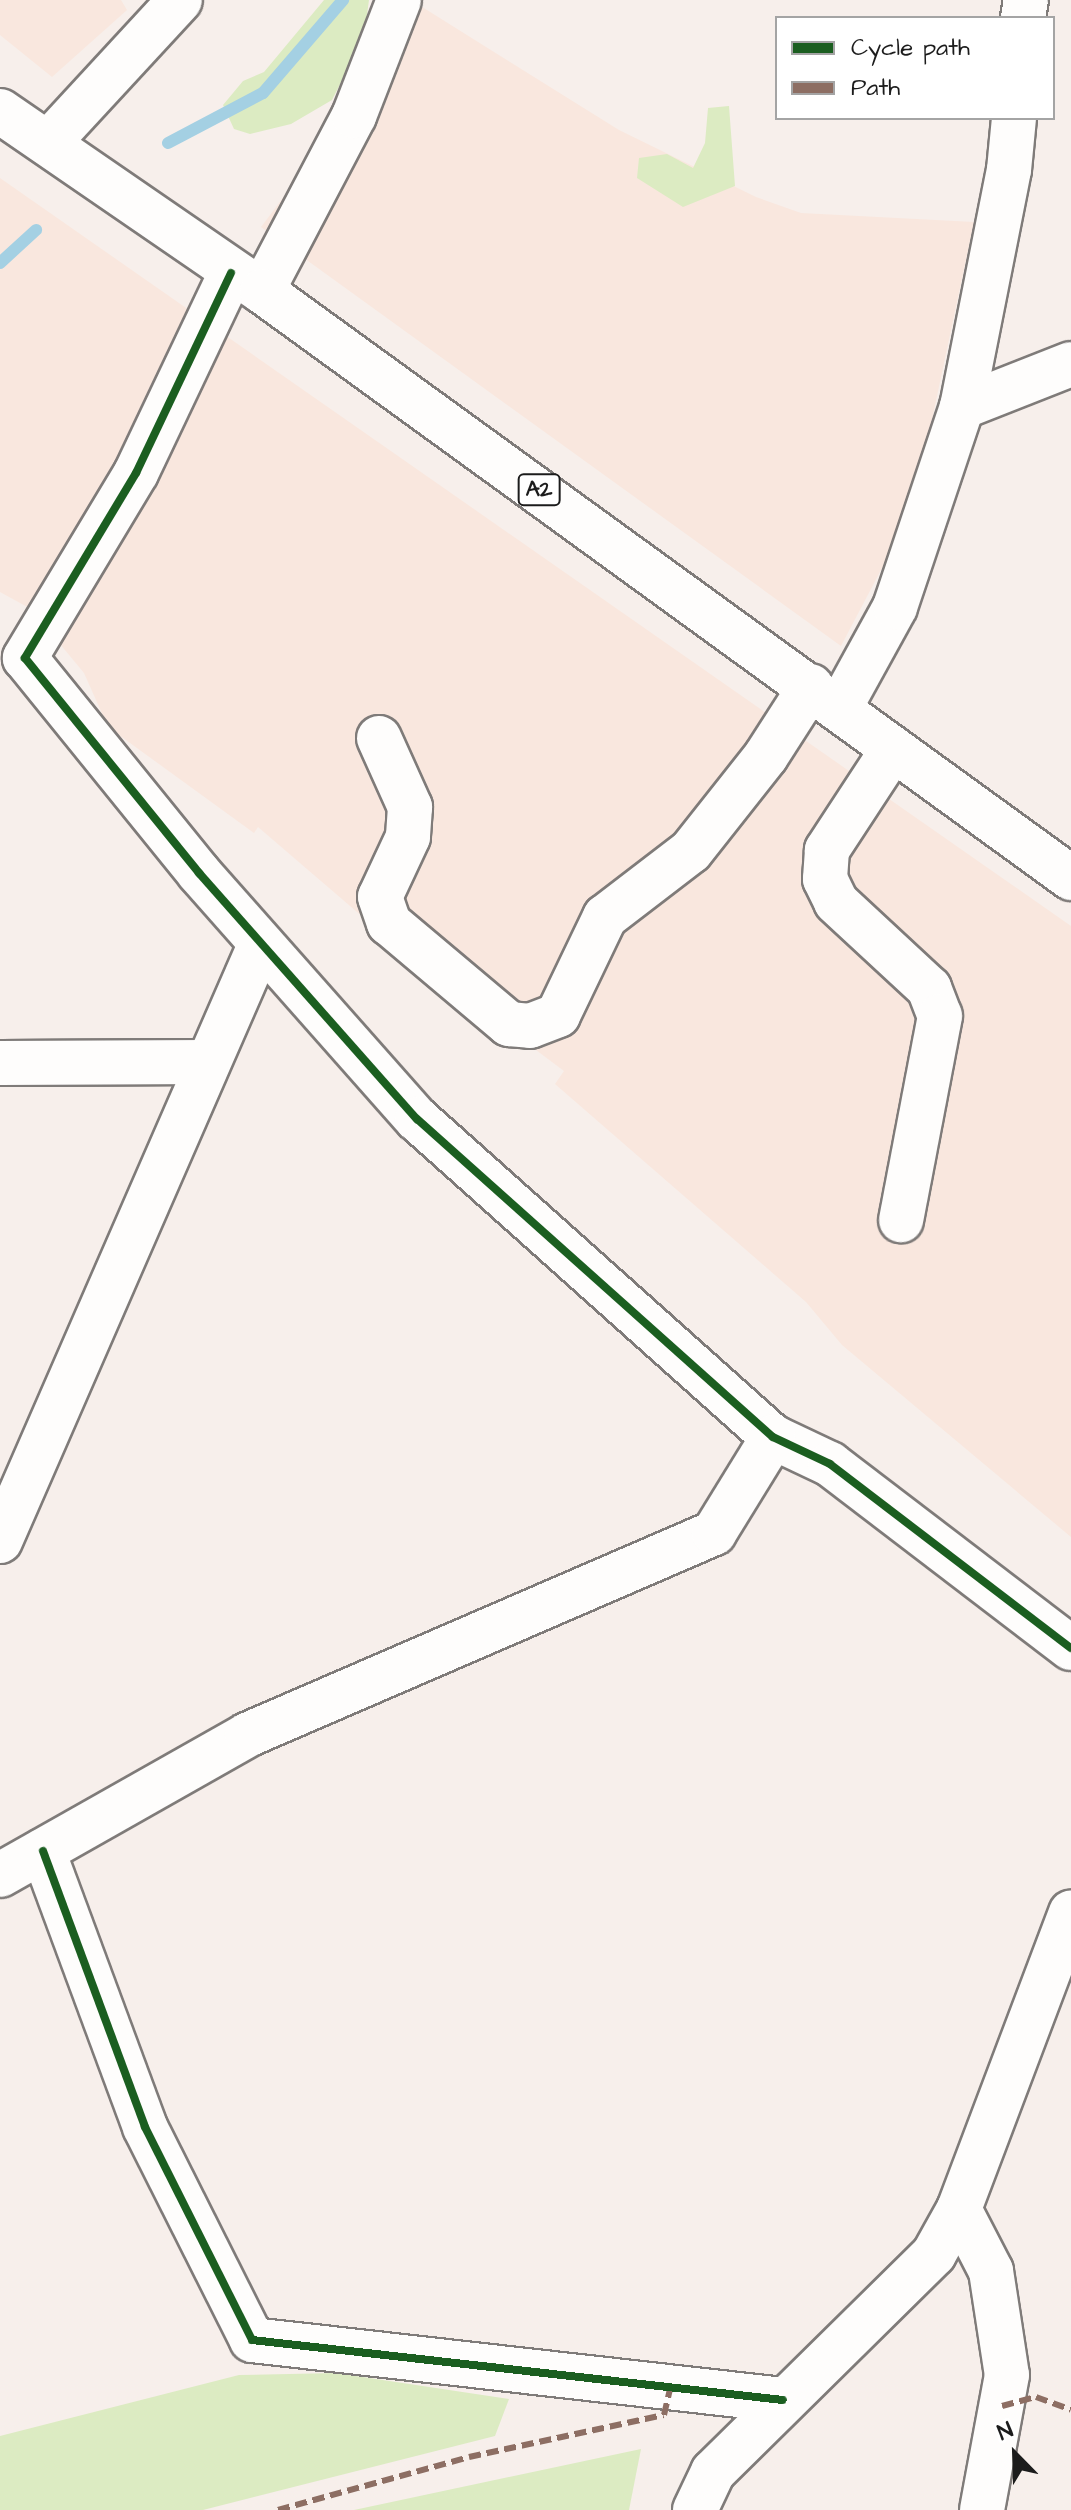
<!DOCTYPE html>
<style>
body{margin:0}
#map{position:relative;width:1071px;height:2510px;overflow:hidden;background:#f7efeb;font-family:"Architects Daughter",sans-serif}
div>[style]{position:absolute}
.built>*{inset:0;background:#f9e7de}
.green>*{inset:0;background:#dcebc2}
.stream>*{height:12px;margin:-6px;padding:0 6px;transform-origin:6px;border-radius:6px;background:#a4d0e3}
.roads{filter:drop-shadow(2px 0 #7f7b79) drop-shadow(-2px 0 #7f7b79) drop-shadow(0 2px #7f7b79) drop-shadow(0 -2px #7f7b79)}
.minor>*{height:44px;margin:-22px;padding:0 22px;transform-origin:22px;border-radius:22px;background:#fefdfc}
.major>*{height:44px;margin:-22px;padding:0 22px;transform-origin:22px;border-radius:22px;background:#fefdfc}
.quiet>*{height:6px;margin-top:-3px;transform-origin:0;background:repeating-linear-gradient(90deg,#8d6e63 0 12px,transparent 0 18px)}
.cycleway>*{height:8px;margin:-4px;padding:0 4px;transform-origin:4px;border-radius:4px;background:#1b5e20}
span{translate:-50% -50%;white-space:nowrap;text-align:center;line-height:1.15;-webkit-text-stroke:8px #fff;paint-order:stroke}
.shield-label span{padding:2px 6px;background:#fff;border:2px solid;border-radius:6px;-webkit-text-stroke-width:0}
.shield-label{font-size:22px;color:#1c1c1c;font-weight:700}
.legend{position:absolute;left:775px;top:16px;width:280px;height:104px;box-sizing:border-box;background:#fff;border:2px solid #a4a4a4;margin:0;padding:10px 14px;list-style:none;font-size:24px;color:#1c1c1c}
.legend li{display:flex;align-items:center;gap:16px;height:40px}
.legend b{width:40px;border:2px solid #a4a4a4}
.north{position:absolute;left:975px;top:2414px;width:80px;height:80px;-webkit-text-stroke:6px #fff;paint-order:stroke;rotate:337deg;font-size:22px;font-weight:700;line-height:32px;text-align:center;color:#1c1c1c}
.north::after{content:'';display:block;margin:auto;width:28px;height:36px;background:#1c1c1c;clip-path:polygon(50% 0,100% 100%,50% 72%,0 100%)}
</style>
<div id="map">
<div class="built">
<i style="clip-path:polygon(0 0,121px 0,127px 10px,52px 77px,0 35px)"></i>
<i style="clip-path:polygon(411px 0,619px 130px,756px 197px,801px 213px,974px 222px,913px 509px,841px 646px,261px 227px,328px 138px)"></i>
<i style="clip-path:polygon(0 178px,1071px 926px,1071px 1537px,842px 1345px,806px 1302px,555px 1084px,564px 1071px,392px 942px,258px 827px,254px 833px,108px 727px,84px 673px,31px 609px,0 592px)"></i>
</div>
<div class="green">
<i style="clip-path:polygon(324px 0,369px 0,364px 37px,332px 100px,291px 124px,250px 134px,234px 129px,223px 105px,243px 81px,264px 72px)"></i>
<i style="clip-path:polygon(729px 106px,735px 186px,683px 207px,637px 178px,639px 158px,667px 154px,693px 168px,705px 143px,708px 108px)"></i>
<i style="clip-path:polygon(336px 2373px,509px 2399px,495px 2436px,203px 2510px,0 2510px,0 2436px,239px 2375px)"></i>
<i style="clip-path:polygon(641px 2449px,629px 2510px,354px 2510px)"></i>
</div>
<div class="stream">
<i style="left:168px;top:143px;width:107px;rotate:-27.8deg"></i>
<i style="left:263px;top:93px;width:123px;rotate:-49.3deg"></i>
<i style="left:0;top:263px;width:49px;rotate:-42.5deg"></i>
</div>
<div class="roads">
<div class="minor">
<i style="left:1023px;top:18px;width:18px;rotate:-81deg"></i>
<i style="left:49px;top:142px;width:193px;rotate:-47.3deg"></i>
<i style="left:231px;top:273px;width:221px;rotate:115.4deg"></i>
<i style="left:136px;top:473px;width:216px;rotate:121deg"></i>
<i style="left:25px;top:658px;width:277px;rotate:51deg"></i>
<i style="left:199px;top:873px;width:329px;rotate:48.5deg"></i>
<i style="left:417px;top:1119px;width:477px;rotate:41.8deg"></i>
<i style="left:773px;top:1437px;width:63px;rotate:25.3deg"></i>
<i style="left:830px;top:1464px;width:303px;rotate:37.4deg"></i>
<i style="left:262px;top:291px;width:198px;rotate:-62.3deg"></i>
<i style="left:354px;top:116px;width:124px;rotate:-68.8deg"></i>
<i style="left:962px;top:407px;width:117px;rotate:-21.5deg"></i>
<i style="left:839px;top:709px;width:116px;rotate:-61.2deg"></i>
<i style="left:895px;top:607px;width:211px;rotate:-71.5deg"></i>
<i style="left:962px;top:407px;width:242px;rotate:-78.8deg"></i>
<i style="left:1009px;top:170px;width:52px;rotate:-84.5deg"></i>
<i style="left:379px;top:738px;width:76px;rotate:65.8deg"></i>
<i style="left:410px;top:807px;width:30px;rotate:94deg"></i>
<i style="left:408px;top:837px;width:66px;rotate:115deg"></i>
<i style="left:380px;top:897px;width:28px;rotate:71deg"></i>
<i style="left:389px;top:923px;width:157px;rotate:40.1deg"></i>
<i style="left:509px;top:1024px;width:21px;rotate:5deg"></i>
<i style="left:530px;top:1026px;width:30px;rotate:-21deg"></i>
<i style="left:558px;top:1015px;width:109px;rotate:-64.4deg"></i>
<i style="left:605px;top:917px;width:108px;rotate:-37.5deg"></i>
<i style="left:691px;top:851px;width:121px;rotate:-51.7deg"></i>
<i style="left:766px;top:756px;width:83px;rotate:-57.3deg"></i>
<i style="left:893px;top:749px;width:121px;rotate:123.2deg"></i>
<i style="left:827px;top:850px;width:29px;rotate:94deg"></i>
<i style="left:825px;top:879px;width:25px;rotate:64deg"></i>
<i style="left:836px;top:902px;width:127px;rotate:42.8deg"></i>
<i style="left:929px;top:988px;width:30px;rotate:69deg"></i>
<i style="left:940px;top:1016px;width:208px;rotate:100.8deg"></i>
<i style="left:0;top:1063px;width:208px;rotate:-0.3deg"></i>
<i style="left:0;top:1541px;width:650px;rotate:-66.43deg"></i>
<i style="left:43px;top:1851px;width:294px;rotate:69.7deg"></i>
<i style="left:145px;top:2127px;width:238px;rotate:63.3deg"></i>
<i style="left:252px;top:2340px;width:534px;rotate:6.45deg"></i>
<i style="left:0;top:1875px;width:284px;rotate:-29.5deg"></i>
<i style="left:247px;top:1735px;width:509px;rotate:-23.39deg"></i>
<i style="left:714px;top:1533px;width:113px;rotate:-58.4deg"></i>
<i style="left:959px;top:2209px;width:70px;rotate:62.7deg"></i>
<i style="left:991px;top:2271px;width:105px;rotate:81.3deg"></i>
<i style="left:1007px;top:2375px;width:137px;rotate:100.5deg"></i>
<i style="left:695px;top:2510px;width:42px;rotate:-64.7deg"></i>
<i style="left:713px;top:2472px;width:310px;rotate:-44.6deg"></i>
<i style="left:934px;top:2254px;width:51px;rotate:-60.9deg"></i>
<i style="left:959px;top:2209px;width:317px;rotate:-69.3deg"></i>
</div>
<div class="major">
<i style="left:0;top:111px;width:318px;rotate:34.5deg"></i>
<i style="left:262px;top:291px;width:1000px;rotate:35.96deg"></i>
</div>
</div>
<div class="quiet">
<i style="left:1002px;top:2406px;width:35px;rotate:-15deg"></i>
<i style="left:1036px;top:2397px;width:37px;rotate:20deg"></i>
<i style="left:278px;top:2510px;width:198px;rotate:-15.5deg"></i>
<i style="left:469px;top:2457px;width:199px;rotate:-12.2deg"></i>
<i style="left:664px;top:2415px;width:28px;rotate:-77deg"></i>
</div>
<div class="cycleway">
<i style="left:231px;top:273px;width:221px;rotate:115.4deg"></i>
<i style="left:136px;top:473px;width:216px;rotate:121deg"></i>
<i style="left:25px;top:658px;width:277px;rotate:51deg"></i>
<i style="left:199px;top:873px;width:329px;rotate:48.5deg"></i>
<i style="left:417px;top:1119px;width:477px;rotate:41.8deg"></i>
<i style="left:773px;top:1437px;width:63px;rotate:25.3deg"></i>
<i style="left:830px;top:1464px;width:303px;rotate:37.4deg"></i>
<i style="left:43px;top:1851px;width:294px;rotate:69.7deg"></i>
<i style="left:145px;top:2127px;width:238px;rotate:63.3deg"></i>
<i style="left:252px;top:2340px;width:534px;rotate:6.45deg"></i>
</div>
<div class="shield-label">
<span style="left:539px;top:490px">A2</span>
</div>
<ul class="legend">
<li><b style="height:10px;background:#1b5e20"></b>Cycle path</li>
<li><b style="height:10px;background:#8d6e63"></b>Path</li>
</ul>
<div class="north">N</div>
</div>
